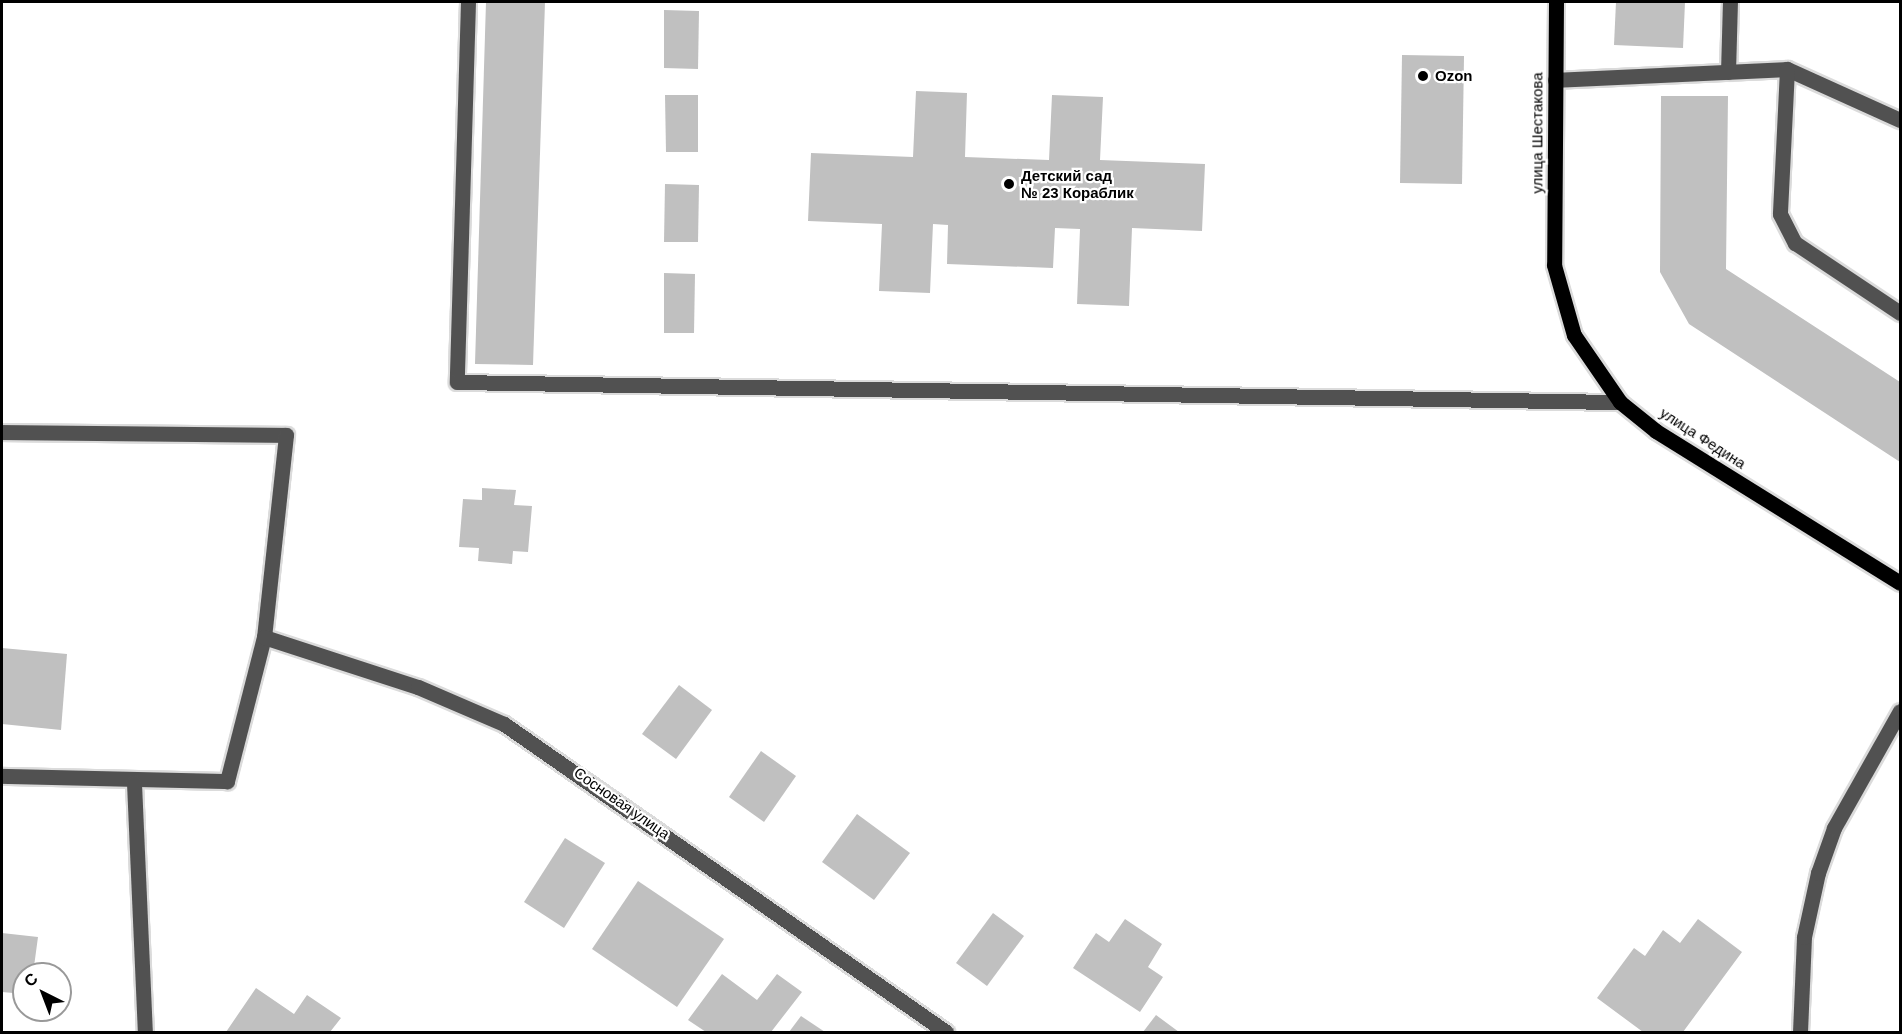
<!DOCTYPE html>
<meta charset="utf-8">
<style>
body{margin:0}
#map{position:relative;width:1902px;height:1034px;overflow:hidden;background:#fff;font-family:Arial,sans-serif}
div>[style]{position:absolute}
.building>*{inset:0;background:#c0c0c0}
.roads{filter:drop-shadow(2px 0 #dbdbdb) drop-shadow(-2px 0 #dbdbdb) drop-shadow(0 2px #dbdbdb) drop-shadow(0 -2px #dbdbdb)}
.minor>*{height:15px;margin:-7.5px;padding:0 7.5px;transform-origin:7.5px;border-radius:7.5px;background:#515151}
.major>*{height:15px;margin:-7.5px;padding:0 7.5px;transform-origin:7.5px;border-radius:7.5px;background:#000}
.dots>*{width:16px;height:16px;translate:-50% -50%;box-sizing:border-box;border:3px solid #fff;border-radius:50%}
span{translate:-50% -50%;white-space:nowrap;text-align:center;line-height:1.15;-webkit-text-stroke:4.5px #fff;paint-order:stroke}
.poi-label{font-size:15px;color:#000;font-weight:700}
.left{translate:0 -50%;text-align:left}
.street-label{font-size:15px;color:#000}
.frame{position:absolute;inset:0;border:3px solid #000;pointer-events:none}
.north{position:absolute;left:12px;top:962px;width:60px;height:60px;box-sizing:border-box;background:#fff;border:2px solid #999;border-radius:50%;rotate:318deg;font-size:16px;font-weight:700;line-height:24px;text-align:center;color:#000}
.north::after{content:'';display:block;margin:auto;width:21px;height:27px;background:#000;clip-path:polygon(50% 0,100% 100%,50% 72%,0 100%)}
</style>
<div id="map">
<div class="building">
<i style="clip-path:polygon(486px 2px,545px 2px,533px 365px,475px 364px)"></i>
<i style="clip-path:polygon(1616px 2px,1685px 2px,1683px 48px,1614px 45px)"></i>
<i style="clip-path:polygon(664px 10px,699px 11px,698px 69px,664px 68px)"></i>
<i style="clip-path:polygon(1402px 55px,1464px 56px,1462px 184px,1400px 183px)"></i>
<i style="clip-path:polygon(916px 91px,967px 93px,965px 157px,1049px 160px,1052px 95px,1103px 97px,1100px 160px,1205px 164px,1202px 231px,1132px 228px,1129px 306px,1077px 304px,1080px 229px,1055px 228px,1053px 268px,947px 264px,948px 225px,933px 224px,930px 293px,879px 291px,882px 224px,808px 221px,811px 153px,913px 157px)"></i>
<i style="clip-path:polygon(665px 95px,698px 95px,698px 152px,666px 152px)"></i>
<i style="clip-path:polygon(1661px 96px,1728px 96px,1726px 269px,1900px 382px,1900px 462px,1689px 324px,1660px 272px)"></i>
<i style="clip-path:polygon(665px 184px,699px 185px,698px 242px,664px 242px)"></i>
<i style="clip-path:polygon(664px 273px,695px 274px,694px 333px,664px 333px)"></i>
<i style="clip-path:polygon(482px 488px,516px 490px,514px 505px,532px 506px,528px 552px,513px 551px,512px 564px,478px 561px,479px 548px,459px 547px,463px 499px,482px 500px)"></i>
<i style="clip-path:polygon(2px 648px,67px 654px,61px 730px,2px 724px)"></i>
<i style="clip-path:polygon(679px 685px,712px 710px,676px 759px,642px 734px)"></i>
<i style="clip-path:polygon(761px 751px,796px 776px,764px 822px,729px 797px)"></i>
<i style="clip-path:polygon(857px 814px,910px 853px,874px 900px,822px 862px)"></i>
<i style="clip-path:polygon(565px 838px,605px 863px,564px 928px,524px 902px)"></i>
<i style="clip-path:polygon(638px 881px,724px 939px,677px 1007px,592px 949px)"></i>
<i style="clip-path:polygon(993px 913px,1024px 936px,987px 986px,956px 963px)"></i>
<i style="clip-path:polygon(1125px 919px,1162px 944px,1148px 967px,1163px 977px,1140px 1012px,1073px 968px,1096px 933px,1109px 942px)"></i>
<i style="clip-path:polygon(1698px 919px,1742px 952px,1683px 1032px,1643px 1032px,1597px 998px,1634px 948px,1645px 956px,1663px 930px,1680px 943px)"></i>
<i style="clip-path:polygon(2px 933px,38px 937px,33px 974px,24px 974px,24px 994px,2px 992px)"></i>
<i style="clip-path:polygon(722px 974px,757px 1000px,777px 974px,802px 992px,771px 1032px,706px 1032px,688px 1020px)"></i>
<i style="clip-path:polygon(256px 988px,294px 1014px,307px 995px,341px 1018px,330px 1032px,226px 1032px)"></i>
<i style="clip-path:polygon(1156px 1015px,1179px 1032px,1143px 1032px)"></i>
<i style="clip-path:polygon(801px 1016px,825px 1032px,789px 1032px)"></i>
</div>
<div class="roads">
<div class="minor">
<i style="left:468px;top:2px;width:380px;rotate:91.7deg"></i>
<i style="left:457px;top:382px;width:1163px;rotate:0.99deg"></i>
<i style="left:1787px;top:69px;width:124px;rotate:24.3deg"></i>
<i style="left:1728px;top:72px;width:70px;rotate:-88.4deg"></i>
<i style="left:1555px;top:80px;width:232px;rotate:-2.7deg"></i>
<i style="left:1787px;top:69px;width:145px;rotate:92.8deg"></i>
<i style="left:1780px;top:214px;width:33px;rotate:63deg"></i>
<i style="left:1795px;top:243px;width:126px;rotate:33.7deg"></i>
<i style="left:2px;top:432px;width:284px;rotate:0.6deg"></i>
<i style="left:286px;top:435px;width:203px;rotate:96.2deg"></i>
<i style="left:264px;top:637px;width:149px;rotate:104.4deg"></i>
<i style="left:227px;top:781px;width:225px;rotate:-178.7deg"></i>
<i style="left:264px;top:637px;width:162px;rotate:18deg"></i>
<i style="left:418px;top:687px;width:94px;rotate:23.3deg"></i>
<i style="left:504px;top:724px;width:539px;rotate:34.87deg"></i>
<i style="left:134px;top:783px;width:249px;rotate:87.5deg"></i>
<i style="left:1800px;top:1032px;width:95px;rotate:-87.6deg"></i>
<i style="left:1804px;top:937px;width:66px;rotate:-77.7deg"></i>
<i style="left:1818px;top:873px;width:48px;rotate:-70.4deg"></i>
<i style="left:1834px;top:828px;width:134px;rotate:-60.6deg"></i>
</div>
<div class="major">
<i style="left:1556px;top:2px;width:263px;rotate:90.4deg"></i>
<i style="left:1554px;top:265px;width:73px;rotate:74.1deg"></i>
<i style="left:1574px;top:335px;width:81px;rotate:55.5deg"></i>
<i style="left:1620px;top:402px;width:46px;rotate:38.9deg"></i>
<i style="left:1656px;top:431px;width:287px;rotate:31.9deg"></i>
</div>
</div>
<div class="dots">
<i style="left:1423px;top:76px;background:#000"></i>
<i style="left:1009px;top:184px;background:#000"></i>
</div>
<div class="poi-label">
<span class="left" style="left:1435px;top:76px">Ozon</span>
<span class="left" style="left:1021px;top:184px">Детский сад<br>№ 23 Кораблик</span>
</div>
<div class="street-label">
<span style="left:1537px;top:133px;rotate:-90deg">улица Шестакова</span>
<span style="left:1703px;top:438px;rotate:33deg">улица Федина</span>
<span style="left:622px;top:803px;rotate:35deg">Сосновая улица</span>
</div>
<div class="frame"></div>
<div class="north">С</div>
</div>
